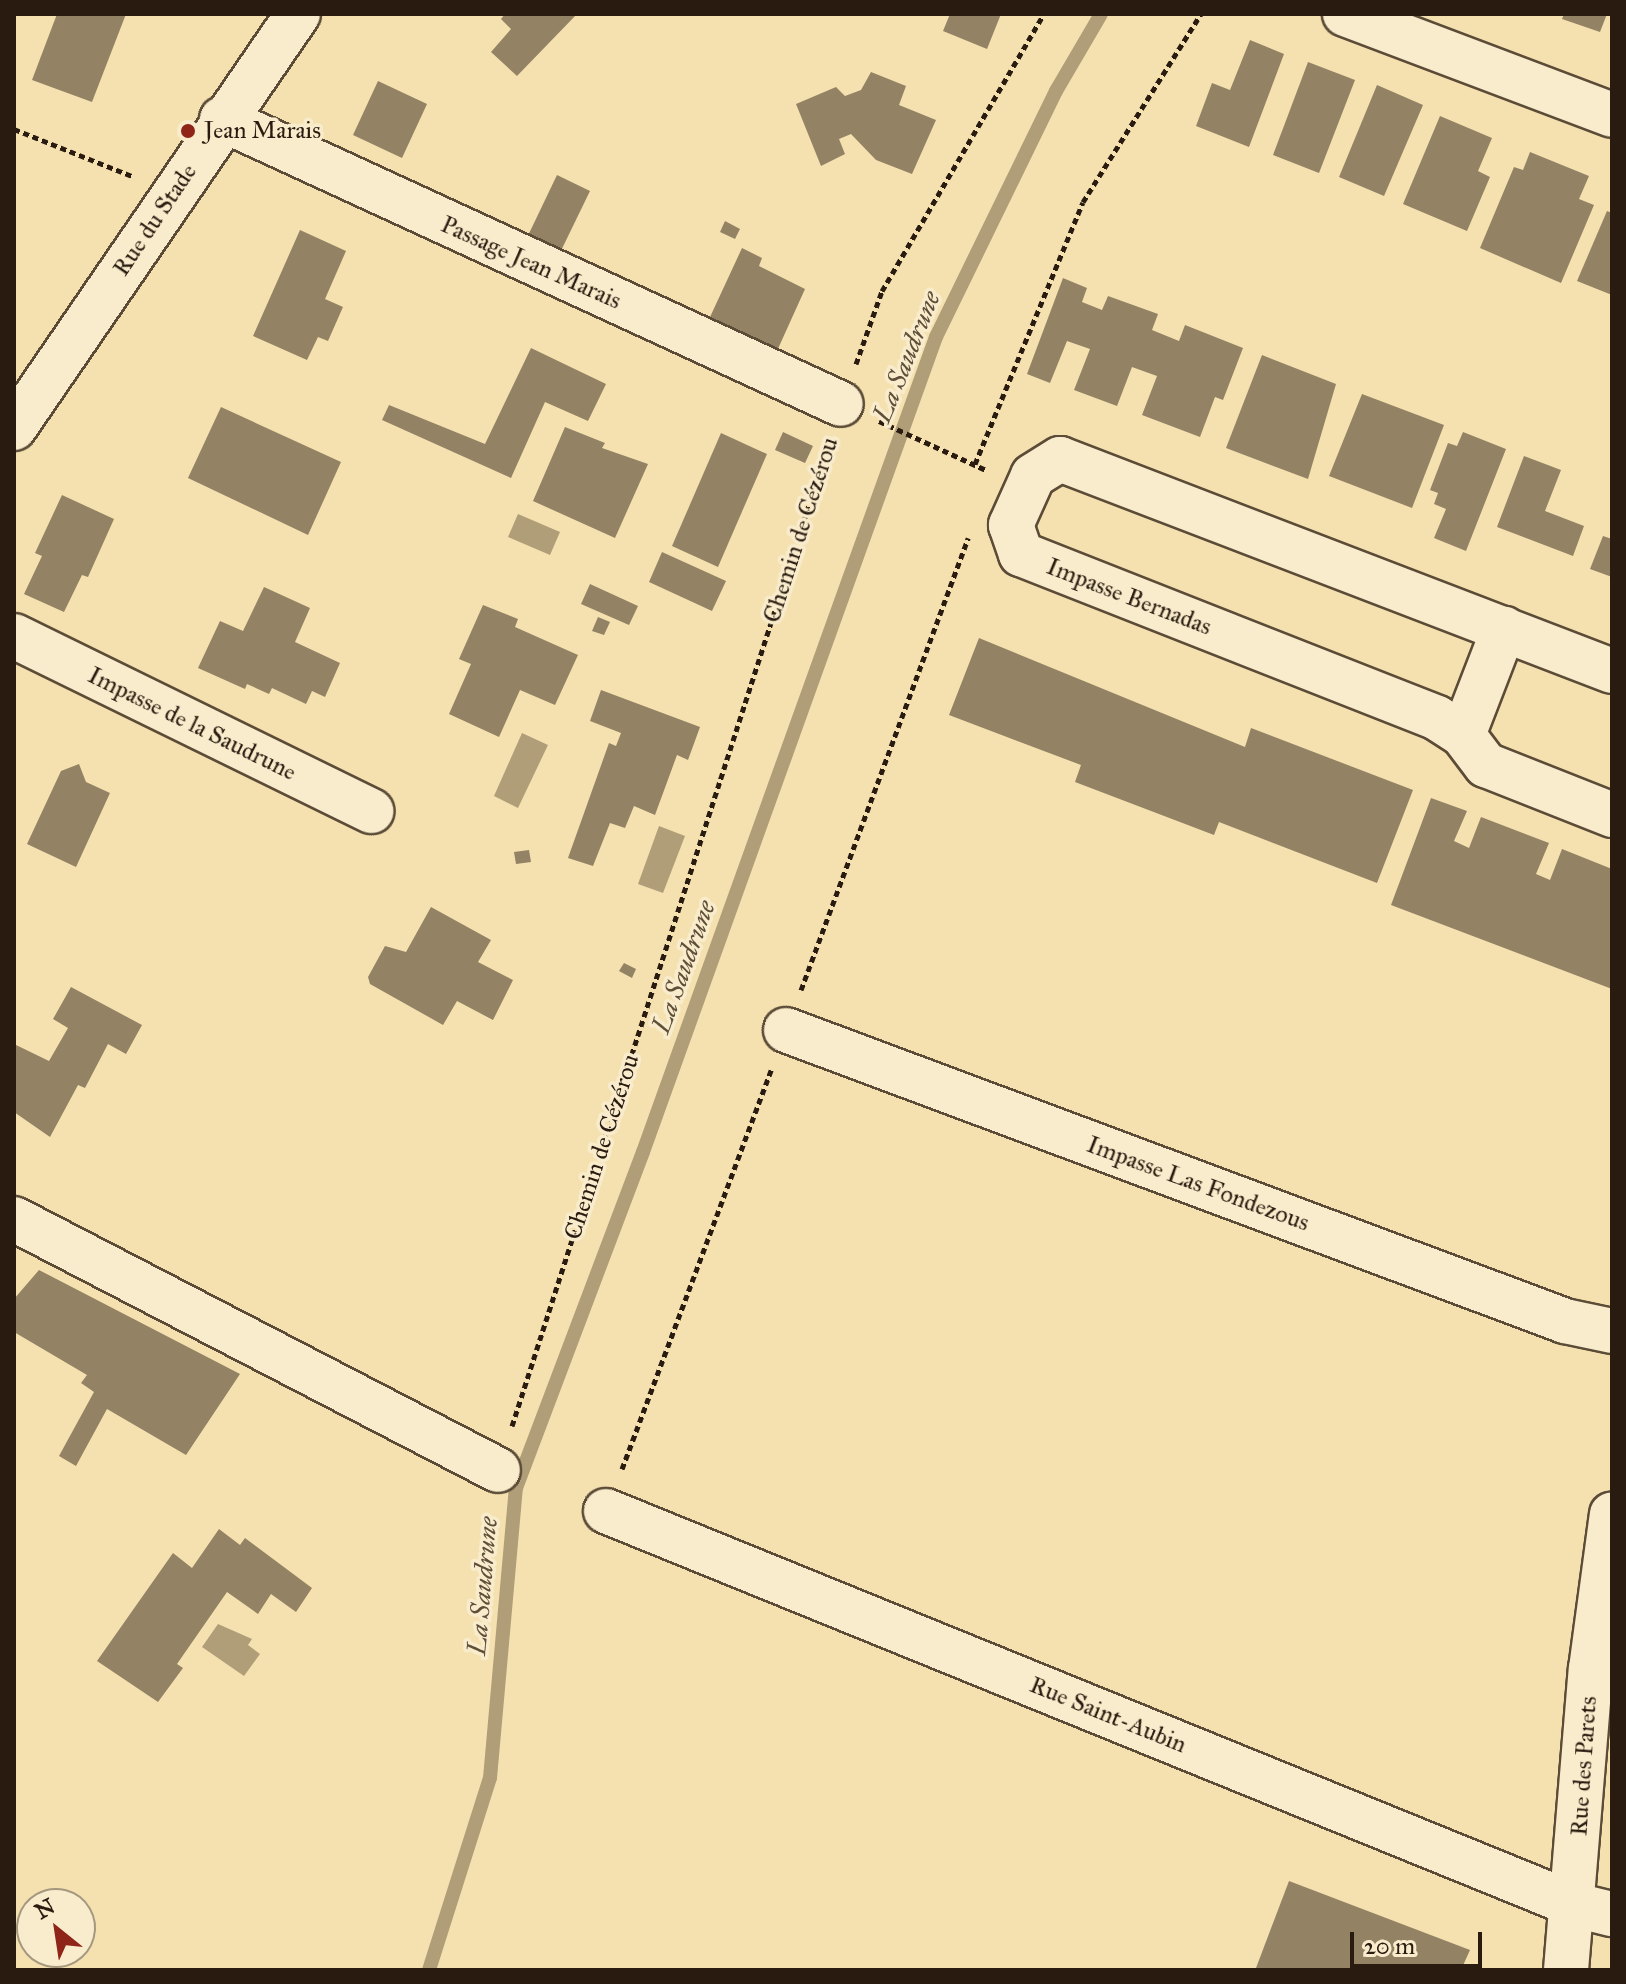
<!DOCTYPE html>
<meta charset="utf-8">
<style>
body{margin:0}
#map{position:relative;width:1626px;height:1984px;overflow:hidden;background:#f5e1b0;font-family:"IM FELL Great Primer",serif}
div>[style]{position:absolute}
.water>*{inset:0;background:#b09e79}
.stream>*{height:14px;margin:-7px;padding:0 7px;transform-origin:7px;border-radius:7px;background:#b09e79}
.building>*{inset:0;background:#938263}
.path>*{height:5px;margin-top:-2.5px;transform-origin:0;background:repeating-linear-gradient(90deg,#291b0f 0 6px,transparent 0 10px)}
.roads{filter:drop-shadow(2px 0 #5c4c37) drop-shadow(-2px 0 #5c4c37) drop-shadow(0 2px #5c4c37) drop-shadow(0 -2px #5c4c37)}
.minor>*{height:44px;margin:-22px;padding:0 22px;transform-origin:22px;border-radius:22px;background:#f8eccc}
.dots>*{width:22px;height:22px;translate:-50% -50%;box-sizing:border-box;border:4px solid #f8eccc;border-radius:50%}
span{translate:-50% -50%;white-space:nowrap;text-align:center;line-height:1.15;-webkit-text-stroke:7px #f8eccc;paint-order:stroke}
.poi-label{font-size:24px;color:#291b0f}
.left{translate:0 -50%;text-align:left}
.street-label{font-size:24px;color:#291b0f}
.water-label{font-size:26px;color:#5f4f39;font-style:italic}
.frame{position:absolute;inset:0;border:16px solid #291b0f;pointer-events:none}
.north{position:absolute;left:16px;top:1888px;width:80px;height:80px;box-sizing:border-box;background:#f8eccc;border:2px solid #a59880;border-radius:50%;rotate:330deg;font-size:22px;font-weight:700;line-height:32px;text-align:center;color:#291b0f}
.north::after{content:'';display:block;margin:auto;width:28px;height:36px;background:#8f2418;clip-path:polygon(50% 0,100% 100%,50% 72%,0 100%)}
.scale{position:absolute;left:1350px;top:1932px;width:132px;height:36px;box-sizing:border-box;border:4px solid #291b0f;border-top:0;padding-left:10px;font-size:24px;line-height:28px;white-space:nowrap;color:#291b0f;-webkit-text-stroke:6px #f8eccc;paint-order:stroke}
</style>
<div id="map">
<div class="water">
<i style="clip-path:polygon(518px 514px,560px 532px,550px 555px,508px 537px)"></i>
<i style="clip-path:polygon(522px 733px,548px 745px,518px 808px,494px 796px)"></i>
<i style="clip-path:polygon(659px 826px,685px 836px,663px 893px,638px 884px)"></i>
<i style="clip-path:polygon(218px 1624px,252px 1639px,248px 1645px,260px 1654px,244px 1676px,202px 1647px)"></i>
</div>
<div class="stream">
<i style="left:429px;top:1970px;width:201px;rotate:-72.4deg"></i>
<i style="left:490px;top:1778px;width:291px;rotate:-84.9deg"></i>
<i style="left:516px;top:1488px;width:359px;rotate:-69.3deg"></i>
<i style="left:643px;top:1152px;width:866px;rotate:-70.23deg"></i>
<i style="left:936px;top:337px;width:274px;rotate:-64deg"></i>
<i style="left:1056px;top:91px;width:89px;rotate:-59.7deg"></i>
</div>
<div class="building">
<i style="clip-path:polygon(57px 14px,126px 14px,92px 102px,32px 80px)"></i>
<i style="clip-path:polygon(505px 14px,577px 14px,517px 76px,491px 52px,511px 29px,501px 19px)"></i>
<i style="clip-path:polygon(950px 14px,1001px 14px,987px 49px,943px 31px)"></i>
<i style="clip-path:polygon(1564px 14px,1607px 14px,1600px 32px,1562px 19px)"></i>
<i style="clip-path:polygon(1250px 40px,1284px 54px,1249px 147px,1196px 126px,1212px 83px,1230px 90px)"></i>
<i style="clip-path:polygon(1308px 62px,1355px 80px,1319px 173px,1273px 155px)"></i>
<i style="clip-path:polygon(871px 72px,906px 86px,899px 105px,936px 120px,912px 174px,876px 160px,851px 134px,839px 139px,845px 154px,821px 166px,796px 104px,836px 87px,845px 96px,861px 90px)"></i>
<i style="clip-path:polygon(378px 81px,427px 104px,402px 158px,353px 135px)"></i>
<i style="clip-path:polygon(1377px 85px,1423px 105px,1384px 196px,1339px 177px)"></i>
<i style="clip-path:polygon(1440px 116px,1492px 138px,1478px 171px,1490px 177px,1467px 231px,1403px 204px)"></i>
<i style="clip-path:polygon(1530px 152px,1589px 176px,1579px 199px,1594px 205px,1561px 283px,1480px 248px,1514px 167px,1523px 170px)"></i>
<i style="clip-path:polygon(557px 175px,590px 191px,556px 261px,523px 246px)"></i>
<i style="clip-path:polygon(1607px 211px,1612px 213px,1612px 295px,1577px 281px)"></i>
<i style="clip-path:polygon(725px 221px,740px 229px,735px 239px,720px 232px)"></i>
<i style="clip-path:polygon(300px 230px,346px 251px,325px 299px,343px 307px,328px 341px,318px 337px,307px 360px,253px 336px)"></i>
<i style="clip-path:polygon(742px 248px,762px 258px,759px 266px,805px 289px,772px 362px,704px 330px)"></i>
<i style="clip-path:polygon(1063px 278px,1087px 288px,1082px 302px,1102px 310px,1108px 296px,1158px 314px,1152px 330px,1179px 341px,1185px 325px,1243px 348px,1223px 400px,1215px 397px,1200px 437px,1142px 415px,1157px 376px,1132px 367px,1117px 406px,1074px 390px,1090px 349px,1067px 341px,1050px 383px,1027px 374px)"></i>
<i style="clip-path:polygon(531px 348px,606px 384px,588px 421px,545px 402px,511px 478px,382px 420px,389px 405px,485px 444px)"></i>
<i style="clip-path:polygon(1262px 355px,1336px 384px,1308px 479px,1226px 448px)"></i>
<i style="clip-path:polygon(1362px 394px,1444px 425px,1412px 508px,1329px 476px)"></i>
<i style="clip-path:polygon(221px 407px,341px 462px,308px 535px,188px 478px)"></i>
<i style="clip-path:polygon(565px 427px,605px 443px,602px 448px,648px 464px,615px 538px,533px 501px)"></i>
<i style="clip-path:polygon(783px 432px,813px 446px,805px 463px,775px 450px)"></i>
<i style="clip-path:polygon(1463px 432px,1506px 449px,1466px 551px,1434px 538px,1446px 509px,1434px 504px,1438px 493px,1430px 490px,1448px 443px,1457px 446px)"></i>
<i style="clip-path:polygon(721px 433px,767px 454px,718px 567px,672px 546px)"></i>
<i style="clip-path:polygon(1524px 456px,1561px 470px,1545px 511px,1584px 526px,1573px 556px,1497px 527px)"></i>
<i style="clip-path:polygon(62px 495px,114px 519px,88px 577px,82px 575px,64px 612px,24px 594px,42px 556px,35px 553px)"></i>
<i style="clip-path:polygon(1603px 536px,1612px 539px,1612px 577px,1590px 569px)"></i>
<i style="clip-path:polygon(662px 552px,726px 581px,712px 611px,649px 582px)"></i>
<i style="clip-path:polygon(590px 584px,638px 606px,629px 625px,581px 604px)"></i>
<i style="clip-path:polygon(264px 587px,310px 608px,295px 642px,340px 663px,325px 697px,312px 691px,306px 704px,272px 688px,269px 694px,247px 684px,245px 689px,198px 668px,220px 621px,243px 631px)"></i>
<i style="clip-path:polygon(483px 605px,518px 619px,515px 627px,578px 655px,555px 705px,520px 690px,499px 737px,449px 714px,471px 664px,459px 659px)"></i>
<i style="clip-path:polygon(598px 617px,610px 622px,604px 635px,592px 631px)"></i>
<i style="clip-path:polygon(979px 638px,1245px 747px,1251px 728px,1413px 790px,1377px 883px,1219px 822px,1214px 835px,1075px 782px,1081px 765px,949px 715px)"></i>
<i style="clip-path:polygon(601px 690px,700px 727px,688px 760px,677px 755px,655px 815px,634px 806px,625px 828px,610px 823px,593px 866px,568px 858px,609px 743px,616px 746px,621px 733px,590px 721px)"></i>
<i style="clip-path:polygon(79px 764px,86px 782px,110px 793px,76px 867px,27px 844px,61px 771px)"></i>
<i style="clip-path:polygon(1431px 798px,1467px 811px,1454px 841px,1469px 848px,1481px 817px,1549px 843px,1536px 874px,1550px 880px,1562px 849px,1612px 869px,1612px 989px,1391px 905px)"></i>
<i style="clip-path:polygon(529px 850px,531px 862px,516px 864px,514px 852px)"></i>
<i style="clip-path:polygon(431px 907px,491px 940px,478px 962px,513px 980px,493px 1020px,457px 1001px,443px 1025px,370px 984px,368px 977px,385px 946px,406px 952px)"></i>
<i style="clip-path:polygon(624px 963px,636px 969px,632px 978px,619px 971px)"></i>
<i style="clip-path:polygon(71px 987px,142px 1025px,126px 1054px,108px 1044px,85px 1088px,78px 1085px,50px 1137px,14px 1112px,14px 1044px,49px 1061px,68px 1028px,53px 1019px)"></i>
<i style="clip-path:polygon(39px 1270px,240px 1374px,186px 1455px,107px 1409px,76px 1466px,59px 1456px,94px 1392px,81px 1383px,87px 1375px,14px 1332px,14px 1299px)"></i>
<i style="clip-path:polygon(219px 1529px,240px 1545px,245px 1538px,312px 1588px,296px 1612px,271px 1594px,258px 1614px,227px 1592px,177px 1664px,183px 1668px,158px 1702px,97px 1661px,173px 1553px,192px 1568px)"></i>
<i style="clip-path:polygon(1289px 1881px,1470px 1950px,1461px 1970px,1256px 1968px)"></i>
</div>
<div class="path">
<i style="left:14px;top:129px;width:127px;rotate:21.7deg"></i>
<i style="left:856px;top:364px;width:77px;rotate:-70.4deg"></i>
<i style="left:882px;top:291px;width:321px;rotate:-59.7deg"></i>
<i style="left:879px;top:421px;width:118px;rotate:24.6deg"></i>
<i style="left:975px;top:464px;width:283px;rotate:-67.6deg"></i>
<i style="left:1083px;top:202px;width:222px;rotate:-57.9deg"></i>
<i style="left:801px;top:990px;width:482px;rotate:-69.7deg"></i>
<i style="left:512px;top:1426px;width:1030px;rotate:-72.13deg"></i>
<i style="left:622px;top:1469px;width:426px;rotate:-69.5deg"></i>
</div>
<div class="roads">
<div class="minor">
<i style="left:1345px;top:14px;width:285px;rotate:20.7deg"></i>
<i style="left:222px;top:119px;width:681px;rotate:24.72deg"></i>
<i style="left:14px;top:428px;width:502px;rotate:-55.55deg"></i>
<i style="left:14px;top:636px;width:398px;rotate:26.1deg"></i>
<i style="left:1612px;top:671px;width:591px;rotate:-158.99deg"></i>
<i style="left:1060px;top:459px;width:32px;rotate:148deg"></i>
<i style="left:1033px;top:476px;width:54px;rotate:114.2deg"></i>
<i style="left:1011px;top:525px;width:31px;rotate:71deg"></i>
<i style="left:1021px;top:554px;width:447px;rotate:21.5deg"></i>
<i style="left:1437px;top:718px;width:31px;rotate:33deg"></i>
<i style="left:1463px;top:735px;width:38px;rotate:53deg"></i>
<i style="left:1486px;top:765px;width:136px;rotate:21.6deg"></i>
<i style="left:1463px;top:735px;width:114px;rotate:-68.9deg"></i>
<i style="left:786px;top:1030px;width:832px;rotate:20.48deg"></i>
<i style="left:1565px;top:1321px;width:48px;rotate:12deg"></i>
<i style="left:14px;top:1219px;width:545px;rotate:27.41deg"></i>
<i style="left:606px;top:1511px;width:1046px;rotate:22.13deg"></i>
<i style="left:1575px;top:1905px;width:38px;rotate:14deg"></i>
<i style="left:1566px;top:1970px;width:302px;rotate:-85.3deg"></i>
<i style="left:1591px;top:1669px;width:156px;rotate:-82.3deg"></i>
</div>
</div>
<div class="dots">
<i style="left:188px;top:131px;background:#8f2418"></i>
</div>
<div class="poi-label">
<span class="left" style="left:204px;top:131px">Jean Marais</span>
</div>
<div class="street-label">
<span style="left:155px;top:220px;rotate:-56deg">Rue du Stade</span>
<span style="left:531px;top:263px;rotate:24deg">Passage Jean Marais</span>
<span style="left:801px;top:530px;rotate:-72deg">Chemin de Cézérou</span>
<span style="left:1129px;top:597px;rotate:21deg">Impasse Bernadas</span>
<span style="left:192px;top:724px;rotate:26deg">Impasse de la Saudrune</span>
<span style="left:602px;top:1147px;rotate:-72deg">Chemin de Cézérou</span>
<span style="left:1198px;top:1184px;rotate:20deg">Impasse Las Fondezous</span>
<span style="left:1108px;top:1715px;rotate:22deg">Rue Saint-Aubin</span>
<span style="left:1584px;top:1766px;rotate:-86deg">Rue des Parets</span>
</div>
<div class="water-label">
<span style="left:907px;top:357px;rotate:-68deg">La Saudrune</span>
<span style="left:684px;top:967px;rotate:-70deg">La Saudrune</span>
<span style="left:483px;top:1586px;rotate:-85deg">La Saudrune</span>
</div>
<div class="frame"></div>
<div class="north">N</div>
<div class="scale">20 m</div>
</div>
